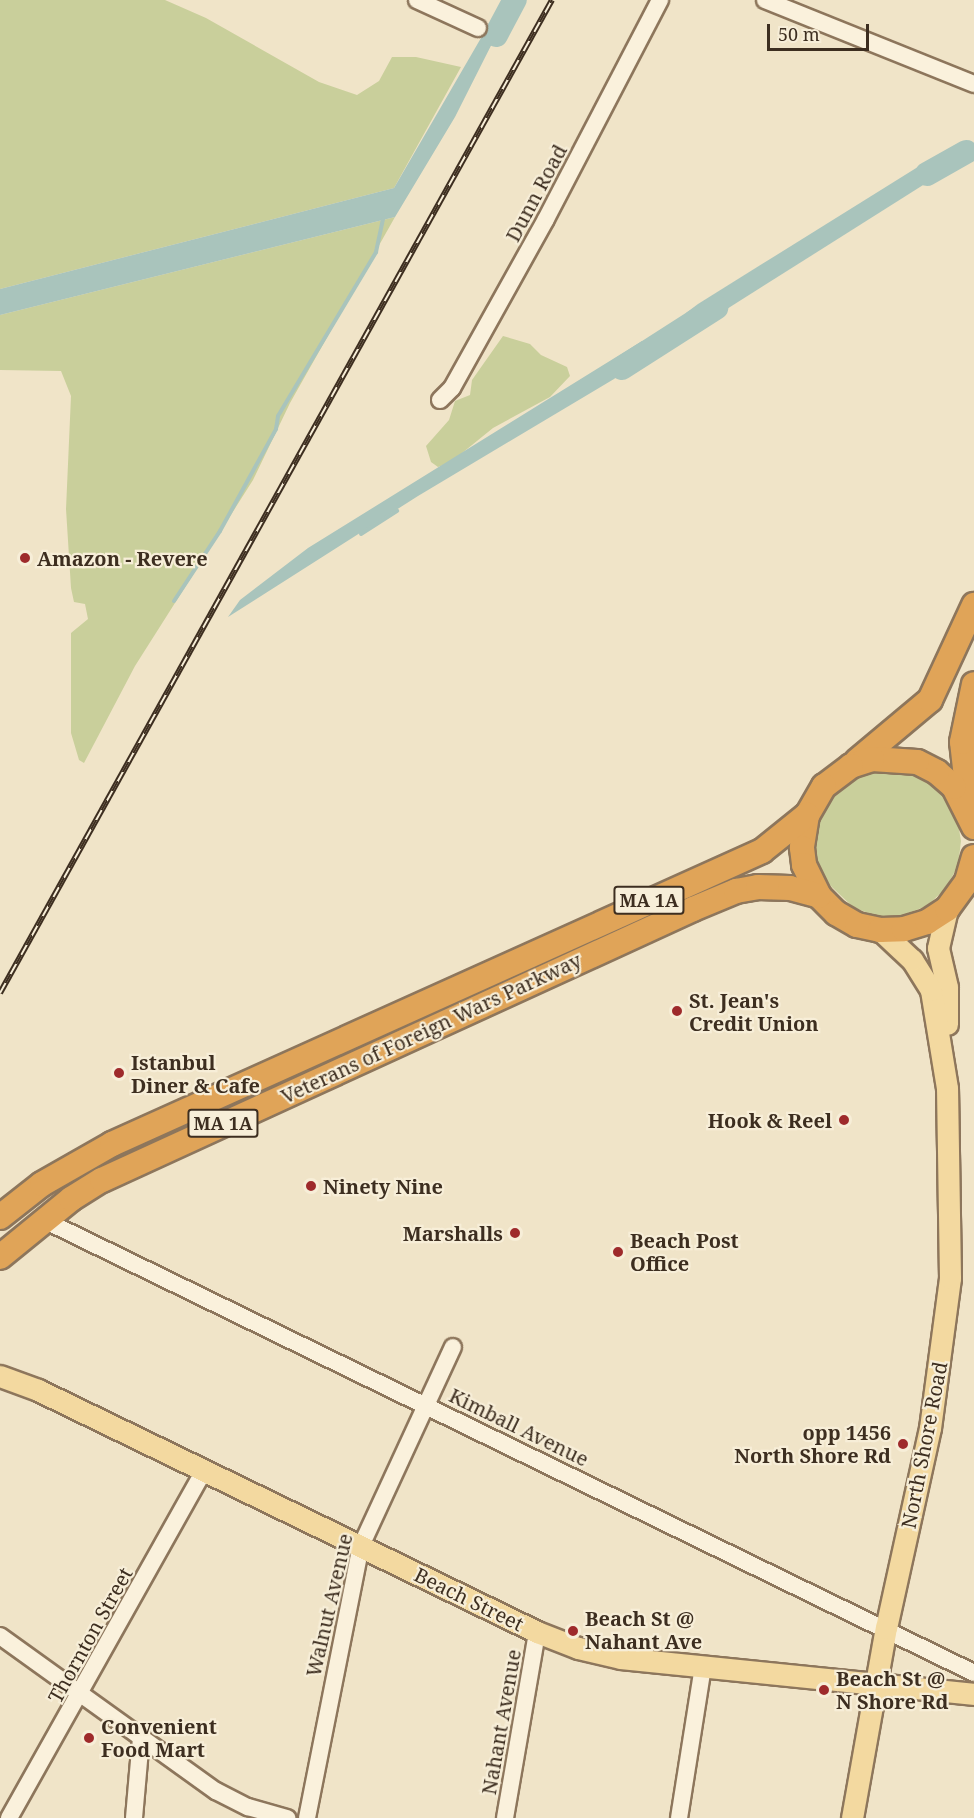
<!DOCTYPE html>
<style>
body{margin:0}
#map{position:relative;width:974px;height:1818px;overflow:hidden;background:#f0e4c8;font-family:"Noto Serif",serif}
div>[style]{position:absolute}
.green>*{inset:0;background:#c9cf9b}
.water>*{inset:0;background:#a9c4bc}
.stream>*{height:4px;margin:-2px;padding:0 2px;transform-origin:2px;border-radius:2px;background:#a9c4bc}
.river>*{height:24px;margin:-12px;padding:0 12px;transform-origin:12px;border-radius:12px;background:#a9c4bc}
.roads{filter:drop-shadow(2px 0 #8d765c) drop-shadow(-2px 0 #8d765c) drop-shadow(0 2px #8d765c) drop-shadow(0 -2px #8d765c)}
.minor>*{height:16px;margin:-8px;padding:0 8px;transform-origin:8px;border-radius:8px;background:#faf1dc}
.major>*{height:21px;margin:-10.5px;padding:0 10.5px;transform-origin:10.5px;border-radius:10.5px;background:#f3d9a0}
.highway>*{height:24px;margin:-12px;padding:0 12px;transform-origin:12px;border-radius:12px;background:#e0a458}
.rail>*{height:6px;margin-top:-3px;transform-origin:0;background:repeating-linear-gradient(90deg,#f7eed8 0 11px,#3d2e20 0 22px);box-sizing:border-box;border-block:2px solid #3d2e20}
.dots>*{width:16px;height:16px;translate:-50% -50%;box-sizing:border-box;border:3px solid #f7eed8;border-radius:50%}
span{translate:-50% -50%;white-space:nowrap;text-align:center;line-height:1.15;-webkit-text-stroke:4.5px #f7eed8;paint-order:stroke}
.shield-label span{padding:2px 4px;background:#f7eed8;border:2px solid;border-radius:4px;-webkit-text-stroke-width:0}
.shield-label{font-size:18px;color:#3d2e20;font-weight:700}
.street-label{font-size:20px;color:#3d2e20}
.poi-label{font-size:20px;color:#3d2e20;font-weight:700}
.left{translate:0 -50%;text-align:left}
.right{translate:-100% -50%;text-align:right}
.scale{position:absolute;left:767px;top:24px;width:102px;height:27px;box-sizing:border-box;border:3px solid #3d2e20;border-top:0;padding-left:8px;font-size:18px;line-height:21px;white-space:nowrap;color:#3d2e20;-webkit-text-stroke:4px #f7eed8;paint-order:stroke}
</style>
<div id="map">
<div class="green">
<i style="clip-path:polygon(0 0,165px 0,206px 18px,319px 82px,357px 95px,379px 81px,392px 57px,416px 57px,461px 67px,394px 188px,0 289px)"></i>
<i style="clip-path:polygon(395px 217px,290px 403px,253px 480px,135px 666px,84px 763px,79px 760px,71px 733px,71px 633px,88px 619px,85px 604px,74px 602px,71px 588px,66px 509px,71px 396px,61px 371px,0 370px,0 315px)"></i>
<i style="clip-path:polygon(503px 336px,530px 344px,541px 355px,567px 367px,570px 376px,550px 397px,493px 428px,451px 462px,438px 467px,431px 462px,426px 446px,449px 420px,455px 401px,470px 395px,472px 380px)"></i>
<i style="clip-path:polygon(881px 767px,905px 770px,927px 779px,945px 796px,957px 817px,961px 841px,958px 866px,945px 889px,927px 906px,903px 915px,878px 917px,853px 907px,818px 874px,810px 842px,821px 804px,857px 773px)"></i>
</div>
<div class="water">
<i style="clip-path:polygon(503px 0,514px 0,455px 117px,395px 217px,0 315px,0 289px,394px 188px)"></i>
<i style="clip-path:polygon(952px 150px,954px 162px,939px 175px,719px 314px,688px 326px,686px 313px,698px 304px,921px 165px)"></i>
<i style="clip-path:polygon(642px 341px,649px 347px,647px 354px,614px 379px,418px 496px,228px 617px,240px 600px,308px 548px)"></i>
</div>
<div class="stream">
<i style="left:361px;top:534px;width:43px;rotate:-32.6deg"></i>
<i style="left:174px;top:601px;width:84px;rotate:-56.7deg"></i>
<i style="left:220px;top:531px;width:116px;rotate:-61.2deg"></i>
<i style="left:276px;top:429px;width:13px;rotate:-81deg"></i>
<i style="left:278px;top:416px;width:191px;rotate:-59.1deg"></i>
<i style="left:376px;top:252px;width:34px;rotate:-78deg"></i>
</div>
<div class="river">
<i style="left:496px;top:35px;width:40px;rotate:-62deg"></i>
<i style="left:927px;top:174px;width:45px;rotate:-29.4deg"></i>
<i style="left:622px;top:368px;width:112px;rotate:-32.6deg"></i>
</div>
<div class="roads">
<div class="minor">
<i style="left:417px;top:0;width:67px;rotate:24.7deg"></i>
<i style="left:765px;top:0;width:225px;rotate:21.9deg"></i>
<i style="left:440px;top:400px;width:17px;rotate:-45deg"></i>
<i style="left:452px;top:388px;width:193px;rotate:-60.9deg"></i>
<i style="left:546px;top:219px;width:247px;rotate:-62.5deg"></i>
<i style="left:44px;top:1220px;width:1034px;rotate:25.97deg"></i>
<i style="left:0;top:1636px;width:266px;rotate:35.7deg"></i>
<i style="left:216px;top:1791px;width:36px;rotate:27deg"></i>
<i style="left:248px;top:1807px;width:41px;rotate:15.8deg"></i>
<i style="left:9px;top:1818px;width:399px;rotate:-60.7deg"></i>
<i style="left:134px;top:1818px;width:80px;rotate:-85deg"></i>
<i style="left:307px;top:1818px;width:277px;rotate:-78.8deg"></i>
<i style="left:361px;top:1546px;width:219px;rotate:-65.2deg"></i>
<i style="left:505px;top:1818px;width:189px;rotate:-80.2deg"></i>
<i style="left:679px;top:1818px;width:153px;rotate:-81deg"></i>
</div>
<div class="major">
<i style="left:947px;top:909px;width:40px;rotate:103deg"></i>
<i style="left:938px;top:948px;width:40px;rotate:77deg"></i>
<i style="left:947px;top:987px;width:37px;rotate:90deg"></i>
<i style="left:0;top:1376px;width:40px;rotate:20.2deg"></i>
<i style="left:38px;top:1390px;width:555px;rotate:25.87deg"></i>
<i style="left:537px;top:1632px;width:44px;rotate:21.3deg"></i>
<i style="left:578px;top:1648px;width:44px;rotate:13.1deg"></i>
<i style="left:621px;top:1658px;width:355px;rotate:5.8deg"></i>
<i style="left:852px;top:1818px;width:193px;rotate:-79.9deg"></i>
<i style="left:886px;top:1628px;width:205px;rotate:-77.6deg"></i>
<i style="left:930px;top:1428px;width:151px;rotate:-82.4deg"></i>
<i style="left:950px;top:1278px;width:190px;rotate:-90.9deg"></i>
<i style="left:947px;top:1088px;width:99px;rotate:-99.3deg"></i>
<i style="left:931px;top:990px;width:36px;rotate:-122deg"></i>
<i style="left:912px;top:960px;width:44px;rotate:-136.8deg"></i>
</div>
<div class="highway">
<i style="left:857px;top:761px;width:95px;rotate:-39.9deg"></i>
<i style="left:930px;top:700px;width:105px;rotate:-65.1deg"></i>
<i style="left:969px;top:804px;width:62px;rotate:-96.4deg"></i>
<i style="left:962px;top:742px;width:59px;rotate:-78.3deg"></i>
<i style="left:974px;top:827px;width:45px;rotate:-116.6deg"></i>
<i style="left:954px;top:787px;width:23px;rotate:-139deg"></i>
<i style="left:937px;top:772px;width:22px;rotate:-153deg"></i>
<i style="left:917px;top:762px;width:45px;rotate:-176.2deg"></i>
<i style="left:872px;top:759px;width:22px;rotate:162deg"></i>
<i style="left:851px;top:766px;width:34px;rotate:143deg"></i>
<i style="left:824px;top:786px;width:34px;rotate:120deg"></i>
<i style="left:807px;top:815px;width:33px;rotate:99deg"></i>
<i style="left:802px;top:848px;width:17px;rotate:83deg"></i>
<i style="left:804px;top:865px;width:34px;rotate:64deg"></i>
<i style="left:819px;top:896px;width:24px;rotate:45deg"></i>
<i style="left:836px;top:913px;width:24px;rotate:30deg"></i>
<i style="left:857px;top:925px;width:24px;rotate:12deg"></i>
<i style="left:880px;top:930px;width:24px;rotate:-2deg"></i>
<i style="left:904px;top:929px;width:24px;rotate:-17deg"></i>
<i style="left:927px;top:922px;width:24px;rotate:-33deg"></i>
<i style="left:947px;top:909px;width:34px;rotate:-54deg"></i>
<i style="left:967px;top:881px;width:25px;rotate:-74deg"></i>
<i style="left:0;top:1217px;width:53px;rotate:-38.2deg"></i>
<i style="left:42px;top:1184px;width:81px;rotate:-29.7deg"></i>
<i style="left:112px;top:1144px;width:713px;rotate:-24.26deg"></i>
<i style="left:762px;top:851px;width:58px;rotate:-38.7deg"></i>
<i style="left:0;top:1257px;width:92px;rotate:-39.2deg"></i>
<i style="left:71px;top:1199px;width:36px;rotate:-32deg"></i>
<i style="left:102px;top:1180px;width:650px;rotate:-24.63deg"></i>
<i style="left:693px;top:909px;width:47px;rotate:-22.7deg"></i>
<i style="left:736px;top:891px;width:22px;rotate:-10deg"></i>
<i style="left:758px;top:887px;width:32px;rotate:2deg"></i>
<i style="left:790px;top:888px;width:30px;rotate:15deg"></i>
</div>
</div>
<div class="rail">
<i style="left:0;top:993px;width:1136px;rotate:-60.93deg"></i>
</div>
<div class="dots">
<i style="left:25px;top:558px;background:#9e2a2b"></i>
<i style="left:677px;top:1011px;background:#9e2a2b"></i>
<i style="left:119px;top:1073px;background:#9e2a2b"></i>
<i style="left:844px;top:1120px;background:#9e2a2b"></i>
<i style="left:311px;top:1186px;background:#9e2a2b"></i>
<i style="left:515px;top:1233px;background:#9e2a2b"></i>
<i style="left:618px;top:1252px;background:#9e2a2b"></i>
<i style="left:903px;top:1444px;background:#9e2a2b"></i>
<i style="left:573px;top:1631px;background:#9e2a2b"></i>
<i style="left:824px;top:1690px;background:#9e2a2b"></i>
<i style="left:89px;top:1738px;background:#9e2a2b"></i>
</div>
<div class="shield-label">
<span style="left:649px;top:900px">MA 1A</span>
<span style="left:223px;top:1123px">MA 1A</span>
</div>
<div class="street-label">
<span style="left:536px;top:193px;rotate:-62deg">Dunn Road</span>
<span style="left:431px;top:1028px;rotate:-25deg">Veterans of Foreign Wars Parkway</span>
<span style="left:519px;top:1427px;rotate:26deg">Kimball Avenue</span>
<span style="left:924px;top:1445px;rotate:-79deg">North Shore Road</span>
<span style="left:469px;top:1599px;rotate:26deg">Beach Street</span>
<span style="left:329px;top:1605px;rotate:-77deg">Walnut Avenue</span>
<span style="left:90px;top:1635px;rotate:-61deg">Thornton Street</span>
<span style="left:501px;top:1722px;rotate:-80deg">Nahant Avenue</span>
</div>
<div class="poi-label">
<span class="left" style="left:37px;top:558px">Amazon - Revere</span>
<span class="left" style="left:689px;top:1012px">St. Jean's<br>Credit Union</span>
<span class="left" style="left:131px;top:1074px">Istanbul<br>Diner &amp; Cafe</span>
<span class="right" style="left:832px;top:1120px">Hook &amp; Reel</span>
<span class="left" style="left:323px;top:1186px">Ninety Nine</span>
<span class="right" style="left:503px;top:1233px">Marshalls</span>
<span class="left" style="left:630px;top:1252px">Beach Post<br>Office</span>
<span class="right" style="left:891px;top:1444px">opp 1456<br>North Shore Rd</span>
<span class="left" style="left:585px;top:1630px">Beach St @<br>Nahant Ave</span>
<span class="left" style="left:836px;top:1690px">Beach St @<br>N Shore Rd</span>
<span class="left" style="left:101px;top:1738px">Convenient<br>Food Mart</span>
</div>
<div class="scale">50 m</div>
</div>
